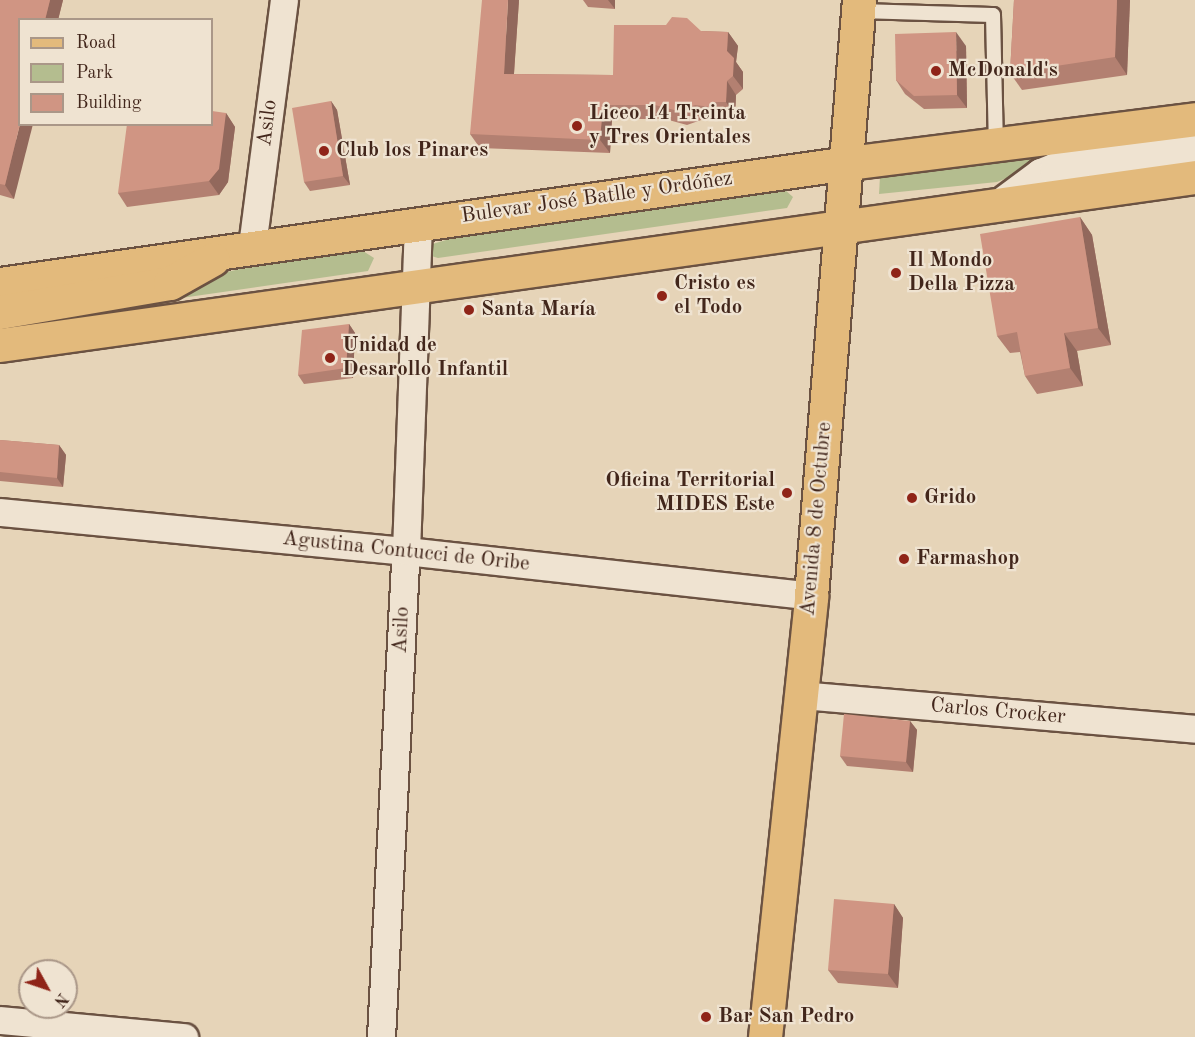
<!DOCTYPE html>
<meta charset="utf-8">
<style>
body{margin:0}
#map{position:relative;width:1195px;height:1037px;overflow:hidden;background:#e6d4b8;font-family:"Old Standard TT",serif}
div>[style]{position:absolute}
.green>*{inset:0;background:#b4bd8f}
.roads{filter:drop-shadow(2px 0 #6b5242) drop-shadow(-2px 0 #6b5242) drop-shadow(0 2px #6b5242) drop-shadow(0 -2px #6b5242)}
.lane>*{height:14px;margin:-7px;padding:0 7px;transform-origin:7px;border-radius:7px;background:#efe3d1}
.street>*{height:27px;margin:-13.5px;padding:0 13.5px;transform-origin:13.5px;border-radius:13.5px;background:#efe3d1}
.secondary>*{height:33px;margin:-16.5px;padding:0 16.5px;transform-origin:16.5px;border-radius:16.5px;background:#efe3d1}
.primary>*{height:33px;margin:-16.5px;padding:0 16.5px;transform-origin:16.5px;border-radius:16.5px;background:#e3ba7c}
.wall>*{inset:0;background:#b38071}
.shaded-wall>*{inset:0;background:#92685c}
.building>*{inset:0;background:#d09583}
.dots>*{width:16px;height:16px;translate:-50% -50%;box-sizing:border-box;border:3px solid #efe3d1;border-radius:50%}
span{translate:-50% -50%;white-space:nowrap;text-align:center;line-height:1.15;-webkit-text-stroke:4.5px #efe3d1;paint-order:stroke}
.poi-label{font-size:21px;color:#42261b;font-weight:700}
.left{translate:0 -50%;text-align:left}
.right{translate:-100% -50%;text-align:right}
.street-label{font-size:21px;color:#42261b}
.legend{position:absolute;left:18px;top:18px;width:195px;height:108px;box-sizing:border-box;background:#efe3d1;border:2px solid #aa9788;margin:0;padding:8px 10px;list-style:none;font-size:18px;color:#42261b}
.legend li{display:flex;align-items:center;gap:12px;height:30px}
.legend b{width:30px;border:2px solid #aa9788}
.north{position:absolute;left:18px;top:959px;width:60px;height:60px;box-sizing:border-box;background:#efe3d1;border:2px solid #aa9788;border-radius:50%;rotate:130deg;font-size:16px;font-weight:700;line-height:24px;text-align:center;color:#42261b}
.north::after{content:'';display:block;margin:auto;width:21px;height:27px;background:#8f2418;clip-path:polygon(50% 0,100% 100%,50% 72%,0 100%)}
</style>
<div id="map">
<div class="green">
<i style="clip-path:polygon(1077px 150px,997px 182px,879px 194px,880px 177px)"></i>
<i style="clip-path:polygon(785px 190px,793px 197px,787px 208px,438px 258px,428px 255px,429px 245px,453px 238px)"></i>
<i style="clip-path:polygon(363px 251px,374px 258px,368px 271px,0 324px,240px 269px)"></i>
</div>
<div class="roads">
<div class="lane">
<i style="left:859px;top:11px;width:134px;rotate:1.7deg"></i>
<i style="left:993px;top:15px;width:128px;rotate:88.7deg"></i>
</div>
<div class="street">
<i style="left:252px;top:246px;width:248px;rotate:-82.6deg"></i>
<i style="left:0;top:512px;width:408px;rotate:5.5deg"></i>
<i style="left:406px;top:551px;width:407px;rotate:6.3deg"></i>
<i style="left:801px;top:695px;width:395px;rotate:4.9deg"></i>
<i style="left:0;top:1020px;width:185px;rotate:5.3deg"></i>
<i style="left:381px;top:1037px;width:487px;rotate:-87.1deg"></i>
<i style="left:406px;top:551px;width:328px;rotate:-87.9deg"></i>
</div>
<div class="secondary">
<i style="left:1006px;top:201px;width:44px;rotate:-36.6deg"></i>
<i style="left:1041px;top:175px;width:16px;rotate:-22deg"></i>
<i style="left:1056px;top:169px;width:140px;rotate:-8.2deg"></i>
</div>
<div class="primary">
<i style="left:0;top:284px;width:857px;rotate:-8.12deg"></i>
<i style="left:848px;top:163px;width:350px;rotate:-7.2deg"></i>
<i style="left:0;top:312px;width:172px;rotate:-9.7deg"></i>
<i style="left:170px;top:283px;width:49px;rotate:-29.2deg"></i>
<i style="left:0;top:345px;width:1207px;rotate:-8deg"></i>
<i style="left:765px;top:1037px;width:443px;rotate:-84deg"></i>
<i style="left:811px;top:596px;width:598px;rotate:-85.4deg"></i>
</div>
</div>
<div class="wall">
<i style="clip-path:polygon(0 0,63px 0,58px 20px,20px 20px,14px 199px,0 195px)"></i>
<i style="clip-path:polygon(519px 0,514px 74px,613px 75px,701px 31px,728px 32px,738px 46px,736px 62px,743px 72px,743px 89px,736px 95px,735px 116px,721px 116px,721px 121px,704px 119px,687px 125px,665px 119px,612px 119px,610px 153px,480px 148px,470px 134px)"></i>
<i style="clip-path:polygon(583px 0,615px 0,615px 9px,588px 7px)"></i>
<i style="clip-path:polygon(1014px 0,1130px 0,1127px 75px,1022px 90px,1010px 73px)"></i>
<i style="clip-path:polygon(966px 46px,967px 108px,924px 109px,905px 94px,896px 80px)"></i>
<i style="clip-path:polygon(331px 101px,337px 110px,350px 185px,310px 191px,304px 182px)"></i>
<i style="clip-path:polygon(226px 113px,235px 127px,228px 182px,219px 195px,127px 207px,118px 193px)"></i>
<i style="clip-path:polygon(1080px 217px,1092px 235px,1111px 345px,1077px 351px,1083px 386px,1037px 394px,1025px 376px,1020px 352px,1010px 353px,997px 336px)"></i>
<i style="clip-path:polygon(349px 324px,355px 333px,353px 378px,304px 384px,298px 375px)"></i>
<i style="clip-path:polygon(0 440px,59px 445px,66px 455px,63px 487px,0 481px)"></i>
<i style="clip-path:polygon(910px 721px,917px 730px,913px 772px,847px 766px,840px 756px)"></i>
<i style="clip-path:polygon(894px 904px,903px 918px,898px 988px,838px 983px,828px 970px)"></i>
</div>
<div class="shaded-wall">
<i style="clip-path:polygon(50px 0,63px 0,58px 20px,45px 20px)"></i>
<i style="clip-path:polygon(508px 0,519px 0,513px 87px,504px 74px)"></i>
<i style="clip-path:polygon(608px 0,615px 0,615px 9px)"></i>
<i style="clip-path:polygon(1117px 0,1130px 0,1127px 75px,1115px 57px)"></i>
<i style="clip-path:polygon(728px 32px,738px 46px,736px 62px,743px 72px,743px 89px,733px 76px,727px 51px)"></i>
<i style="clip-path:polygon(956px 32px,966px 46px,967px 108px,957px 95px)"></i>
<i style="clip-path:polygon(727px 81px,736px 95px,735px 116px,726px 102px)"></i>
<i style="clip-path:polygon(331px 101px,337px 110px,350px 185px,343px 176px)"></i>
<i style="clip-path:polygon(712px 102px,721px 116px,721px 121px,711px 107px)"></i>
<i style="clip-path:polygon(603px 105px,612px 119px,610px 153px,600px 140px)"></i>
<i style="clip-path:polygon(226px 113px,235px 127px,228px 182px,219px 195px,209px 181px)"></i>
<i style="clip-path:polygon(20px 124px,33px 124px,14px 199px,5px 185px)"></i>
<i style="clip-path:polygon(1080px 217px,1092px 235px,1111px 345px,1098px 328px)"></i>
<i style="clip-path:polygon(349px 324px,355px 333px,353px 378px,346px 368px)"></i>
<i style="clip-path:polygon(1064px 333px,1077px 351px,1083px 386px,1070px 368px)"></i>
<i style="clip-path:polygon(59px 445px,66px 455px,63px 487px,57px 478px)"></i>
<i style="clip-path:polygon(910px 721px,917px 730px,913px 772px,906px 762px)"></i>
<i style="clip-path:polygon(894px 904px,903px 918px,898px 988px,888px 974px)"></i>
</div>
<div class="building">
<i style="clip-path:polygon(0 0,50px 0,45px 20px,20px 20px,20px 124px,5px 185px,0 184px)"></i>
<i style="clip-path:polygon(482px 0,508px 0,504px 74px,613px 75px,614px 25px,666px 25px,672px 17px,687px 18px,701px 31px,728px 32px,727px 51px,734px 58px,733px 76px,727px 81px,726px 102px,712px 102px,711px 107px,695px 105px,678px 111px,655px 105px,603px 105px,600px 140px,470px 134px)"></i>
<i style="clip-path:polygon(1014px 0,1117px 0,1115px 57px,1010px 73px)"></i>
<i style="clip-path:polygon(956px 32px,957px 95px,914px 96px,896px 80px,895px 34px)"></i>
<i style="clip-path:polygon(331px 101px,343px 176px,304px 182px,292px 108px)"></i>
<i style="clip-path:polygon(212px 111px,226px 113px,219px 169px,209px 181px,118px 193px,127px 124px,212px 124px)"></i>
<i style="clip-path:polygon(1080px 217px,1098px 328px,1064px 333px,1070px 368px,1025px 376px,1017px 332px,997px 336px,980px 234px)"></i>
<i style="clip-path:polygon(349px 324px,346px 368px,298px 375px,302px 330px)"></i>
<i style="clip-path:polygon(0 440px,59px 445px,57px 478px,0 472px)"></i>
<i style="clip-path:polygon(844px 714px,910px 721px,906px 762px,840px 756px)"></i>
<i style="clip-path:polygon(834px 899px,894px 904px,888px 974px,828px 970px)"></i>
</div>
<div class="dots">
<i style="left:936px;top:71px;background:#8f2418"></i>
<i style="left:577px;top:126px;background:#8f2418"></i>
<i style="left:324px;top:151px;background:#8f2418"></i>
<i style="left:896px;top:273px;background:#8f2418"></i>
<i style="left:662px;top:296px;background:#8f2418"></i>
<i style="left:469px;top:310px;background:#8f2418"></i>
<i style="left:330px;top:358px;background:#8f2418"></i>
<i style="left:787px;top:493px;background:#8f2418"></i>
<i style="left:912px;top:498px;background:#8f2418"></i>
<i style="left:904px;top:559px;background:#8f2418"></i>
<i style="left:706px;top:1017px;background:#8f2418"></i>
</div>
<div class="poi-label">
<span class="left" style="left:948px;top:71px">McDonald's</span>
<span class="left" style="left:589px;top:126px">Liceo 14 Treinta<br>y Tres Orientales</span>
<span class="left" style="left:336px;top:151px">Club los Pinares</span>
<span class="left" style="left:908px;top:273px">Il Mondo<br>Della Pizza</span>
<span class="left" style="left:674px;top:296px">Cristo es<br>el Todo</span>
<span class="left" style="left:481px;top:310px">Santa María</span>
<span class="left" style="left:342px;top:358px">Unidad de<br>Desarollo Infantil</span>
<span class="right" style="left:775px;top:493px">Oficina Territorial<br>MIDES Este</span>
<span class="left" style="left:924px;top:498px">Grido</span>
<span class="left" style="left:916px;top:559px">Farmashop</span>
<span class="left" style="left:718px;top:1017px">Bar San Pedro</span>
</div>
<div class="street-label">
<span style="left:268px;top:123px;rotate:-83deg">Asilo</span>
<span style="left:597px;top:198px;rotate:-8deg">Bulevar José Batlle y Ordóñez</span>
<span style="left:817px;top:519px;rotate:-85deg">Avenida 8 de Octubre</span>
<span style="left:406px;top:552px;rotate:6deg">Agustina Contucci de Oribe</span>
<span style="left:402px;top:630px;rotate:-87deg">Asilo</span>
<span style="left:998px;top:712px;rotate:5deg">Carlos Crocker</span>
</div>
<ul class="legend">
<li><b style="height:8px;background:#e3ba7c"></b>Road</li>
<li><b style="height:16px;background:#b4bd8f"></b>Park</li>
<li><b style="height:16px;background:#d09583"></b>Building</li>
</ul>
<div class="north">N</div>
</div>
